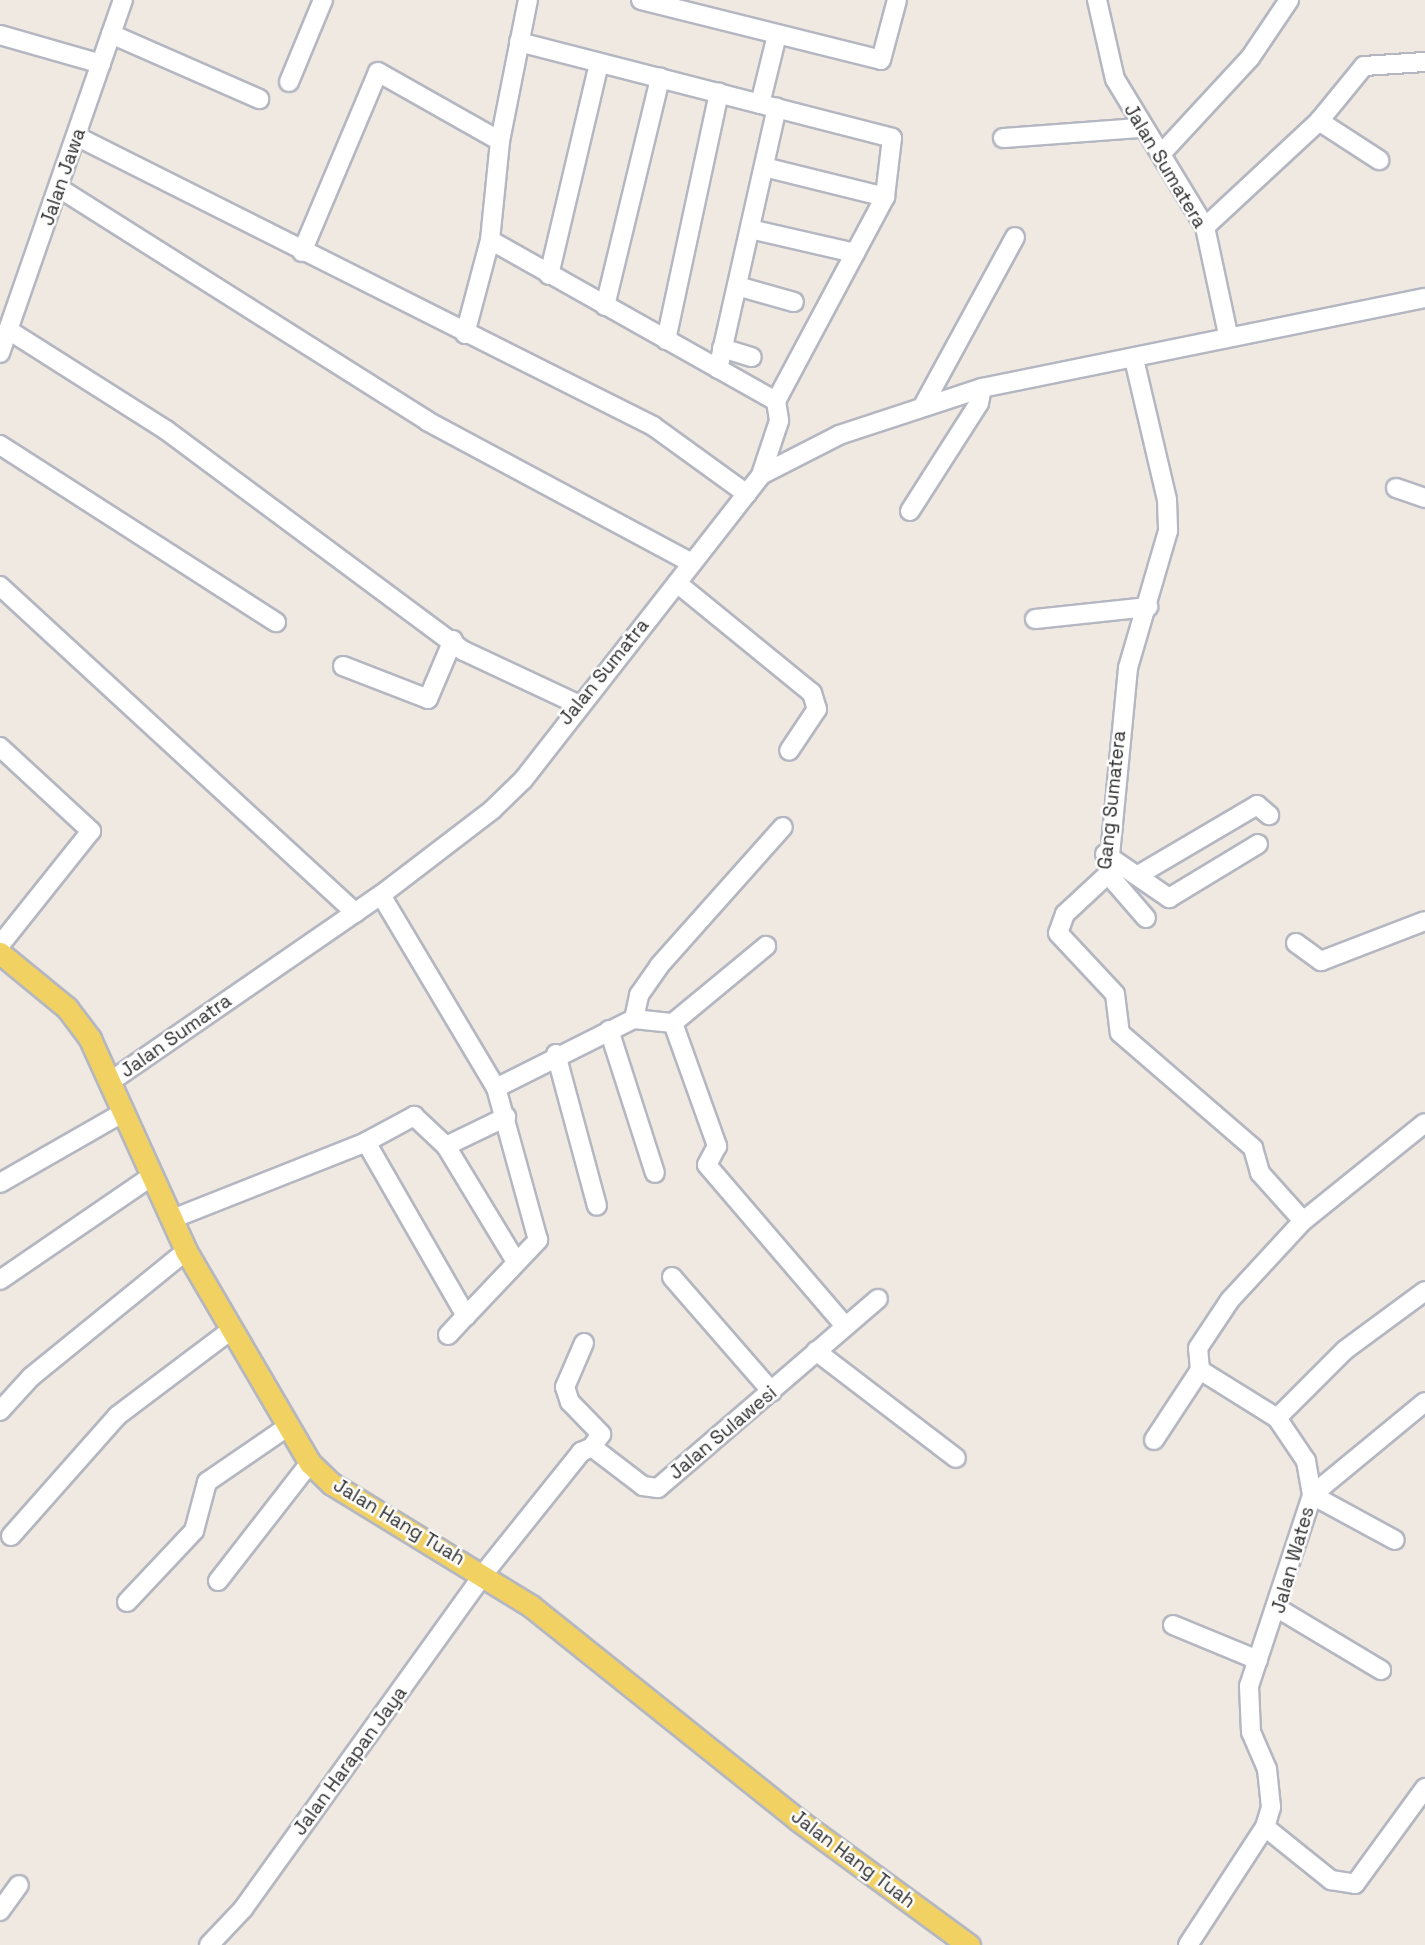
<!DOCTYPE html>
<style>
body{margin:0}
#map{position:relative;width:1425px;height:1945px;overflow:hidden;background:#efe9e1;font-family:"Space Grotesk",sans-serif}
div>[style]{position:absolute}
.roads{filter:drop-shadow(2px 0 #b4b7c1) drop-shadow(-2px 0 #b4b7c1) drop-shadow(0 2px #b4b7c1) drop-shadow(0 -2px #b4b7c1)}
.minor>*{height:18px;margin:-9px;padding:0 9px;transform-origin:9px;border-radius:9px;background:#fff}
.major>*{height:21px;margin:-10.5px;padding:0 10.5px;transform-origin:10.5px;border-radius:10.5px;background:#f2d163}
span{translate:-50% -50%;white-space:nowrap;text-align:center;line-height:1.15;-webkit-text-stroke:5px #fff;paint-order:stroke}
.street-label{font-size:19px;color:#2e2e2e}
</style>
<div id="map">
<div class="roads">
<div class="minor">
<i style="left:641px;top:0;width:247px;rotate:14deg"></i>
<i style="left:881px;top:60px;width:62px;rotate:-75.1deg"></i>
<i style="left:1097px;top:0;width:81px;rotate:77.2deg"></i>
<i style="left:1115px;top:79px;width:173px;rotate:58.7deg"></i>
<i style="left:1205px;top:227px;width:109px;rotate:77.9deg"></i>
<i style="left:111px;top:34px;width:162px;rotate:23.7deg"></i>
<i style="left:0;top:35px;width:105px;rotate:16deg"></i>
<i style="left:519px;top:42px;width:385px;rotate:14.4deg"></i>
<i style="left:892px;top:138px;width:59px;rotate:96.8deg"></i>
<i style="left:885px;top:197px;width:231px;rotate:118.1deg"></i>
<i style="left:289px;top:82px;width:89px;rotate:-67.5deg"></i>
<i style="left:760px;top:104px;width:71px;rotate:-76.2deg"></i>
<i style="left:1319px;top:121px;width:72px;rotate:33deg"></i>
<i style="left:78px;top:137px;width:644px;rotate:26.68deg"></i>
<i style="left:653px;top:426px;width:116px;rotate:35.9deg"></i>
<i style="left:1003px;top:138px;width:137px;rotate:-4.2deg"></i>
<i style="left:1161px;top:154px;width:131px;rotate:-47.2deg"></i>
<i style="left:1250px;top:58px;width:70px;rotate:-56.1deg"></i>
<i style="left:764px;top:167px;width:125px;rotate:13.9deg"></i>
<i style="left:59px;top:188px;width:436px;rotate:32.3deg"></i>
<i style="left:427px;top:421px;width:301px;rotate:28.2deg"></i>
<i style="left:1205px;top:227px;width:156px;rotate:-42.9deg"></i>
<i style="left:1319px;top:121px;width:71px;rotate:-50.7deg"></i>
<i style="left:1364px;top:66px;width:61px;rotate:-3.8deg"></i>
<i style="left:750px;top:229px;width:108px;rotate:12.9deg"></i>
<i style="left:490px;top:240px;width:328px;rotate:29.4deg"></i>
<i style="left:776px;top:401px;width:20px;rotate:81deg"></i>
<i style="left:779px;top:421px;width:57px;rotate:108.4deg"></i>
<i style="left:302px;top:252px;width:195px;rotate:-67.1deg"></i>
<i style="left:378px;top:72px;width:140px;rotate:29.5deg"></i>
<i style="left:549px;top:275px;width:218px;rotate:-76.7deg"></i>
<i style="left:737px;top:286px;width:59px;rotate:15.7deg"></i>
<i style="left:605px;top:306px;width:235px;rotate:-76.4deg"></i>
<i style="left:10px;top:331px;width:185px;rotate:32.4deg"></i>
<i style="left:166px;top:430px;width:371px;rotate:36.6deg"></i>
<i style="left:464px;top:651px;width:125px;rotate:25.1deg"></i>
<i style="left:465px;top:334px;width:97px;rotate:-75.1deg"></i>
<i style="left:490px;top:240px;width:100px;rotate:-84.2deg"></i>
<i style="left:500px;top:141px;width:144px;rotate:-78.8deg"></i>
<i style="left:666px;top:340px;width:253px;rotate:-77.9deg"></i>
<i style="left:722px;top:348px;width:31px;rotate:17deg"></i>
<i style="left:0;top:353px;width:374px;rotate:-70.8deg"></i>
<i style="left:1134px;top:359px;width:145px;rotate:76.8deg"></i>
<i style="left:1167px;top:500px;width:31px;rotate:88deg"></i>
<i style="left:1168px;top:531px;width:143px;rotate:106.3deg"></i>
<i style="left:1128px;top:668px;width:207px;rotate:95.5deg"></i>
<i style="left:1108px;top:874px;width:59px;rotate:137.1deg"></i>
<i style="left:1065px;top:914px;width:20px;rotate:110deg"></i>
<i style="left:1058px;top:933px;width:83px;rotate:46.9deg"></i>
<i style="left:1115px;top:994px;width:39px;rotate:83deg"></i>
<i style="left:1120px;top:1033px;width:176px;rotate:40.8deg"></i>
<i style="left:718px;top:369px;width:268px;rotate:-77.3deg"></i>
<i style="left:924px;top:404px;width:190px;rotate:-61.4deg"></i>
<i style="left:0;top:445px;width:328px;rotate:32.7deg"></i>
<i style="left:1396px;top:488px;width:31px;rotate:19deg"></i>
<i style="left:910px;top:511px;width:128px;rotate:-57.4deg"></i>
<i style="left:979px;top:403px;width:15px;rotate:-79deg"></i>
<i style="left:677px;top:583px;width:174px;rotate:39.2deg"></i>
<i style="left:812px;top:693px;width:17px;rotate:73deg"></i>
<i style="left:817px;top:709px;width:50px;rotate:123.7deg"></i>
<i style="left:0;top:586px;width:483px;rotate:42.6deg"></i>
<i style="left:1035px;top:619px;width:114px;rotate:-6.1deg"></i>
<i style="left:343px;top:666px;width:91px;rotate:21.2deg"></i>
<i style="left:428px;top:699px;width:64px;rotate:-67deg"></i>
<i style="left:0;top:747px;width:124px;rotate:42.7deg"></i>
<i style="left:91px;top:831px;width:146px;rotate:128.6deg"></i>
<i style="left:1105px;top:854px;width:78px;rotate:34.5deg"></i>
<i style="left:1169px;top:898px;width:104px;rotate:-31.2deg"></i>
<i style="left:1108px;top:874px;width:58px;rotate:49.2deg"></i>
<i style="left:1140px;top:874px;width:136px;rotate:-30.5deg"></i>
<i style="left:1257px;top:805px;width:16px;rotate:40deg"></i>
<i style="left:381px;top:895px;width:225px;rotate:59.2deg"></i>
<i style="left:496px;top:1088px;width:154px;rotate:-26.6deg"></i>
<i style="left:634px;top:1019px;width:39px;rotate:6deg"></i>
<i style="left:673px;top:1023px;width:121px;rotate:-39.6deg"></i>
<i style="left:1296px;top:943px;width:31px;rotate:36deg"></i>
<i style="left:1321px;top:961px;width:111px;rotate:-21deg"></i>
<i style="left:634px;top:1019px;width:25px;rotate:-78deg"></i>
<i style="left:639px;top:995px;width:35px;rotate:-55deg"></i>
<i style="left:659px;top:966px;width:186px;rotate:-48.3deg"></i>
<i style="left:673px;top:1023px;width:131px;rotate:70.3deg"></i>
<i style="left:717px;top:1146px;width:21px;rotate:118deg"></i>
<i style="left:707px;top:1165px;width:212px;rotate:49.4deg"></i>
<i style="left:609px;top:1030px;width:150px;rotate:72.2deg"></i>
<i style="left:556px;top:1054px;width:157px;rotate:74.9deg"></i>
<i style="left:111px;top:1081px;width:328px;rotate:-34.6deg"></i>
<i style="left:381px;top:895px;width:140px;rotate:-37.4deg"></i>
<i style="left:492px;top:810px;width:43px;rotate:-44.1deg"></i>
<i style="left:523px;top:780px;width:387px;rotate:-52deg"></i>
<i style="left:761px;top:475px;width:88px;rotate:-27.1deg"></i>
<i style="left:839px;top:435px;width:151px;rotate:-18.2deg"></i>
<i style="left:982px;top:388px;width:452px;rotate:-11.5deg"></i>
<i style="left:366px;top:1142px;width:201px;rotate:60.1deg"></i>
<i style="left:466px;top:1316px;width:105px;rotate:-46.5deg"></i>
<i style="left:538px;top:1240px;width:158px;rotate:-105.4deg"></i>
<i style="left:446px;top:1146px;width:67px;rotate:-25.8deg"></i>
<i style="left:1253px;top:1148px;width:26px;rotate:74deg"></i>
<i style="left:1260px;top:1173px;width:64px;rotate:48.1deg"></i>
<i style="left:0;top:1183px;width:143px;rotate:-29.8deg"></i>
<i style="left:172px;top:1219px;width:209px;rotate:-21.6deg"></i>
<i style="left:366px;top:1142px;width:55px;rotate:-28.4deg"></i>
<i style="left:414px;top:1116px;width:44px;rotate:43.2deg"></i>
<i style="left:446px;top:1146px;width:133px;rotate:58.8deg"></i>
<i style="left:672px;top:1277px;width:152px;rotate:49deg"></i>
<i style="left:0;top:1280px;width:184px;rotate:-34.4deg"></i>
<i style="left:448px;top:1335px;width:26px;rotate:-47deg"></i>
<i style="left:584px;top:1343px;width:48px;rotate:113.4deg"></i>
<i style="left:565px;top:1387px;width:16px;rotate:72deg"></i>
<i style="left:570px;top:1402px;width:45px;rotate:45.9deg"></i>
<i style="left:601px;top:1434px;width:16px;rotate:125deg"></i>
<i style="left:816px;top:1351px;width:176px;rotate:37.4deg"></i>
<i style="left:0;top:1411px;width:46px;rotate:-47.6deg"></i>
<i style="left:31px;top:1377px;width:200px;rotate:-39.1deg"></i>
<i style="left:1277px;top:1418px;width:96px;rotate:-45deg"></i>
<i style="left:1345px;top:1350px;width:99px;rotate:-36.4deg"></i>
<i style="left:1154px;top:1440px;width:84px;rotate:-56.7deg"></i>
<i style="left:1312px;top:1495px;width:146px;rotate:-39.5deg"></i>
<i style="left:1312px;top:1495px;width:94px;rotate:28.5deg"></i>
<i style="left:11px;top:1536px;width:160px;rotate:-48.5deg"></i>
<i style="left:117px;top:1416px;width:141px;rotate:-37deg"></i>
<i style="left:218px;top:1581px;width:150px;rotate:-52.1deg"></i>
<i style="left:127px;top:1602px;width:98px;rotate:-46.7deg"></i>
<i style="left:194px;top:1531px;width:51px;rotate:-75.1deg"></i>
<i style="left:207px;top:1482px;width:97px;rotate:-34.5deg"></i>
<i style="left:1279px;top:1609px;width:119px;rotate:30.9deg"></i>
<i style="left:1173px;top:1625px;width:92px;rotate:22.4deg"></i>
<i style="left:1265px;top:1827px;width:85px;rotate:38.8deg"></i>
<i style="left:1331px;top:1880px;width:24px;rotate:9deg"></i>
<i style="left:1355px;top:1884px;width:119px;rotate:-53.9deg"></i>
<i style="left:0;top:1911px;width:32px;rotate:-54deg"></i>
<i style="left:209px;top:1945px;width:50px;rotate:-46.6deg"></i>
<i style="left:243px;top:1909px;width:415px;rotate:-54.3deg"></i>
<i style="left:485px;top:1572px;width:154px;rotate:-51.3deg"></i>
<i style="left:581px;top:1452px;width:12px;rotate:-24deg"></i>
<i style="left:592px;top:1447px;width:64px;rotate:37.4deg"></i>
<i style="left:643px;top:1486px;width:15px;rotate:8deg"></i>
<i style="left:658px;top:1488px;width:290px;rotate:-40.7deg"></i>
<i style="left:1188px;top:1945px;width:141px;rotate:-56.9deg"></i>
<i style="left:1265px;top:1827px;width:21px;rotate:-73deg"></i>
<i style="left:1271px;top:1807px;width:38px;rotate:-96deg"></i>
<i style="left:1267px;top:1769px;width:40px;rotate:-113.4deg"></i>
<i style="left:1251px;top:1732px;width:46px;rotate:-92.5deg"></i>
<i style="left:1249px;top:1686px;width:201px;rotate:-71.7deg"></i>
<i style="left:1312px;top:1495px;width:35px;rotate:-100deg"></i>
<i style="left:1306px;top:1461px;width:52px;rotate:-124deg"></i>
<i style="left:1277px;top:1418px;width:91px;rotate:-148.1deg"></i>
<i style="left:1200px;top:1370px;width:22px;rotate:-95deg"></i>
<i style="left:1198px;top:1348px;width:58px;rotate:-56.3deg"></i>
<i style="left:1230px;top:1300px;width:108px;rotate:-47.3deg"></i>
<i style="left:1303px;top:1221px;width:156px;rotate:-38.8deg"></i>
</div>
<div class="major">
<i style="left:0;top:953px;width:87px;rotate:39.4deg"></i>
<i style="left:67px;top:1008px;width:39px;rotate:53deg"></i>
<i style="left:90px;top:1039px;width:233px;rotate:65.6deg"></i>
<i style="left:186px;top:1251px;width:246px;rotate:59.7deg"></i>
<i style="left:310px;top:1463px;width:30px;rotate:44deg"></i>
<i style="left:332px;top:1484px;width:233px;rotate:31.5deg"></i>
<i style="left:531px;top:1606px;width:342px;rotate:38.7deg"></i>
<i style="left:798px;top:1820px;width:212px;rotate:36.2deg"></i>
</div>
</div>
<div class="street-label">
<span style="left:1165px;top:166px;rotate:59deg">Jalan Sumatera</span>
<span style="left:63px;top:177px;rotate:-71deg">Jalan Jawa</span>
<span style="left:604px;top:672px;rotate:-51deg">Jalan Sumatra</span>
<span style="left:1112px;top:800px;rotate:-84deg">Gang Sumatera</span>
<span style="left:176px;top:1036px;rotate:-35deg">Jalan Sumatra</span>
<span style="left:723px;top:1433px;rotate:-40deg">Jalan Sulawesi</span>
<span style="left:399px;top:1522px;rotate:31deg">Jalan Hang Tuah</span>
<span style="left:1293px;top:1560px;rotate:-74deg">Jalan Wates</span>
<span style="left:350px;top:1761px;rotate:-54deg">Jalan Harapan Jaya</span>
<span style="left:853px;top:1859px;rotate:37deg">Jalan Hang Tuah</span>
</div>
</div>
